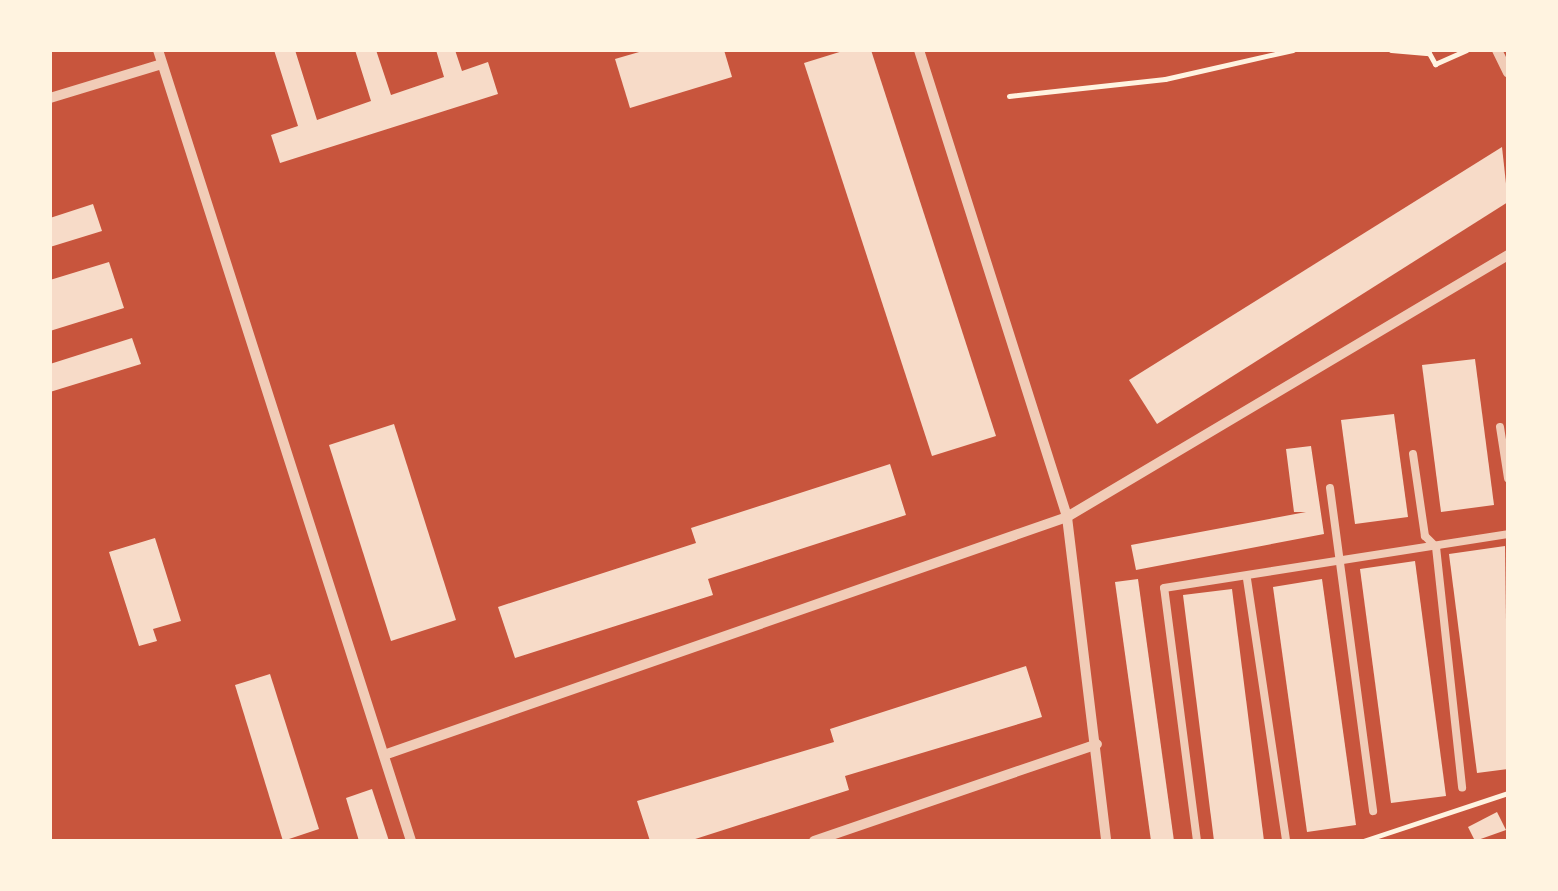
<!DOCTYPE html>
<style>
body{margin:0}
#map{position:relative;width:1558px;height:891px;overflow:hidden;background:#c8553d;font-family:Ubuntu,sans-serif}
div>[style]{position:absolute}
.building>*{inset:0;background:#f7dbc8}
.path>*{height:5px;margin:-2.5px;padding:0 2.5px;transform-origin:2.5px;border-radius:2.5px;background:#fff3e0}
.service>*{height:8px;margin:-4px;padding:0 4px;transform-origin:4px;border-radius:4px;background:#f1ccb7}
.minor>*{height:10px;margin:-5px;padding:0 5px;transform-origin:5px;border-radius:5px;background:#f1ccb7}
span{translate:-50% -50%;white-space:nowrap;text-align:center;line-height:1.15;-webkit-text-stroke:9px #fff3e0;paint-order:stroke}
.frame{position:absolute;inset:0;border:52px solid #fff3e0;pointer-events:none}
</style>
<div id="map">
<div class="building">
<i style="clip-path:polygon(274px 50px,295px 50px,317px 120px,371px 101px,355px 50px,376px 50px,391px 95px,444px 77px,436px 50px,455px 50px,462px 71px,488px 62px,498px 94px,280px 163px,271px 135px,298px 126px)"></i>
<i style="clip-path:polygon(646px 50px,724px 50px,732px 77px,630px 108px,615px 59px)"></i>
<i style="clip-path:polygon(846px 50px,871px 50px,996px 436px,932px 456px,804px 63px)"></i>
<i style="clip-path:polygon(1502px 147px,1508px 202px,1157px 424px,1129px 380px)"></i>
<i style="clip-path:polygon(93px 204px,102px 231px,50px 247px,50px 218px)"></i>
<i style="clip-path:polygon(109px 262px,124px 308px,50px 331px,50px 280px)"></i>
<i style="clip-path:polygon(132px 338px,141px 364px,50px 392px,50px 364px)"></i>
<i style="clip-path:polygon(1475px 359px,1494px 505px,1441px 512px,1422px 365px)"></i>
<i style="clip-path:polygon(1394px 414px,1408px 517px,1355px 524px,1341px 420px)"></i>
<i style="clip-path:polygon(394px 424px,456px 620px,391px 641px,329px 445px)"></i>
<i style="clip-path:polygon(1311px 446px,1324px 534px,1136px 570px,1131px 545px,1306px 512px,1294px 512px,1286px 449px)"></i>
<i style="clip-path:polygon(890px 464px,906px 515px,708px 579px,713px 595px,515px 658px,498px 607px,696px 543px,691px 528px)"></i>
<i style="clip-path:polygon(155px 538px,181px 621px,153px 629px,157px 641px,139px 646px,109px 552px)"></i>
<i style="clip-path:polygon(1505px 546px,1508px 769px,1477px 773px,1449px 554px)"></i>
<i style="clip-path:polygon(1415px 561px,1446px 796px,1391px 803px,1360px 569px)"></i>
<i style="clip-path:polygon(1138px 579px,1174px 841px,1151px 841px,1115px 582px)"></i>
<i style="clip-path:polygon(1322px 579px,1356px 825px,1307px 832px,1273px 587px)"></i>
<i style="clip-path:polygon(1232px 589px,1264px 841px,1214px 841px,1183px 595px)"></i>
<i style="clip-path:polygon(1026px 666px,1042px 717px,845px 776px,849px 790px,689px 841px,650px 841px,637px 801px,834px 742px,830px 729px)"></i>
<i style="clip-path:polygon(270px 674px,319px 829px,283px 841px,235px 685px)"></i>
<i style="clip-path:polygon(372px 789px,389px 841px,359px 841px,346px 798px)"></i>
<i style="clip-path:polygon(1497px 812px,1506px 830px,1475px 841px,1468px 827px)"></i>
</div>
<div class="path">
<i style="left:1391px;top:50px;width:38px;rotate:5deg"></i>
<i style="left:1429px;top:53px;width:13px;rotate:61deg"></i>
<i style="left:1435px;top:64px;width:34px;rotate:-24deg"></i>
<i style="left:1009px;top:96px;width:157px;rotate:-6.2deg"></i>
<i style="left:1165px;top:79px;width:131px;rotate:-12.8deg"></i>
<i style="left:1363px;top:841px;width:153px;rotate:-18.3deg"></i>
</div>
<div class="service">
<i style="left:1500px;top:427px;width:52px;rotate:81.1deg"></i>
<i style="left:1413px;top:454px;width:83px;rotate:81.7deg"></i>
<i style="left:1425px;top:536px;width:16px;rotate:45deg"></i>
<i style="left:1436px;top:547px;width:242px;rotate:83.8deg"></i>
<i style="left:1330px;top:488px;width:326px;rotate:82.4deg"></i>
<i style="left:1247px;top:579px;width:263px;rotate:81.5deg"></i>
<i style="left:1197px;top:841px;width:255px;rotate:-97.4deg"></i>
<i style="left:1164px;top:588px;width:348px;rotate:-8.9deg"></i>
</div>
<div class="minor">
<i style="left:158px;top:50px;width:830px;rotate:72.26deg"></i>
<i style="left:919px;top:50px;width:490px;rotate:72.4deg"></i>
<i style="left:1067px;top:517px;width:326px;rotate:83.1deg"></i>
<i style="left:1497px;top:50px;width:25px;rotate:64deg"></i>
<i style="left:50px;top:98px;width:117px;rotate:-16.9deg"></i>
<i style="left:384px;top:755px;width:723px;rotate:-19.21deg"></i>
<i style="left:1067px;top:517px;width:513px;rotate:-30.71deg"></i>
<i style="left:814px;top:841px;width:299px;rotate:-18.9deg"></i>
</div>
<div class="frame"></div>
</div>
